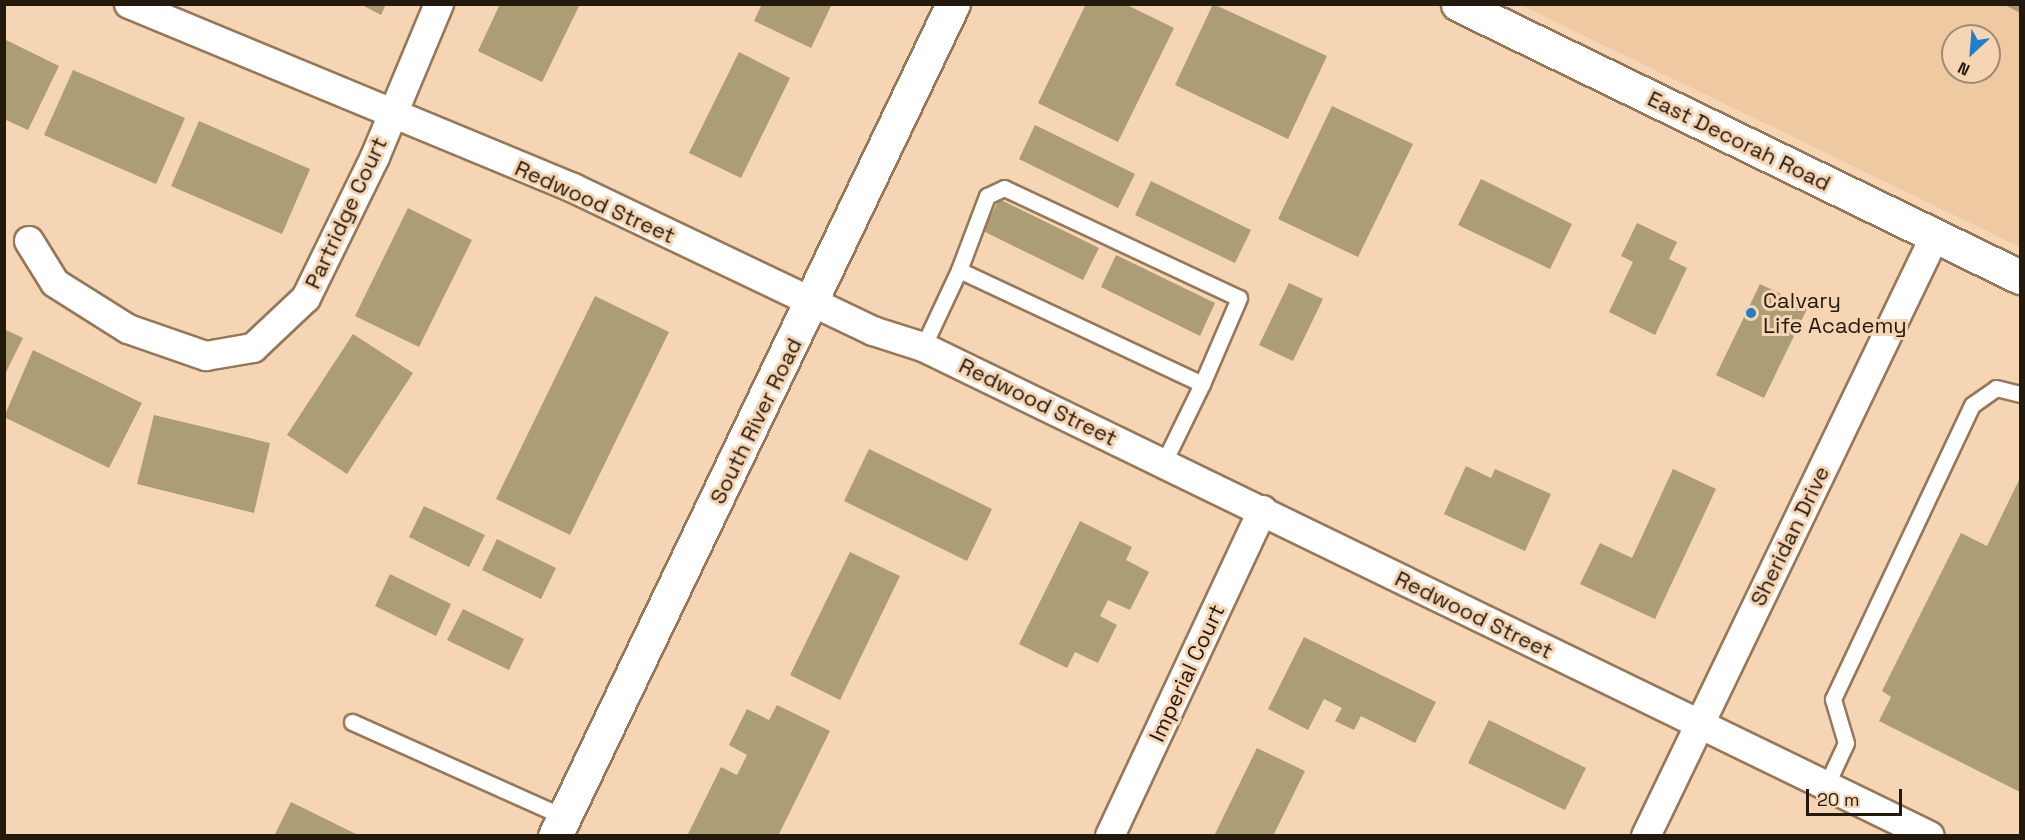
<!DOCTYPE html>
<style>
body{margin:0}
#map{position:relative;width:2025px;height:840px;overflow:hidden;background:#f5d5b3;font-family:"Space Grotesk",sans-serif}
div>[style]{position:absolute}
.built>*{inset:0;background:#eec9a2}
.building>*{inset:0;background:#ac9d75}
.roads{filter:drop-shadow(2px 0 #957859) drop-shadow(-2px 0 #957859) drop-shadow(0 2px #957859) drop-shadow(0 -2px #957859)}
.lane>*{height:15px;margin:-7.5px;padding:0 7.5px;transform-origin:7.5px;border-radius:7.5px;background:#fff}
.street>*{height:28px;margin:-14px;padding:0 14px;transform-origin:14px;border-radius:14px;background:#fff}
.secondary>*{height:33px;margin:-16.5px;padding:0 16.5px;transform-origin:16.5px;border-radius:16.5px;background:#fff}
.dots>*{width:16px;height:16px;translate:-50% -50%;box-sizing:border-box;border:3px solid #f5d5b3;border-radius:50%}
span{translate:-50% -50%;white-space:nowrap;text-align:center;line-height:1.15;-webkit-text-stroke:6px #f5d5b3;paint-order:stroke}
.street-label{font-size:22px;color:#24190d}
.poi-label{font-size:22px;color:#24190d}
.left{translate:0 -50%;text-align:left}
.frame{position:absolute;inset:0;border:6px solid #24190d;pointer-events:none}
.north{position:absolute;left:1941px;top:24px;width:60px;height:60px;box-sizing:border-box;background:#f5d5b3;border:2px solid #a18a71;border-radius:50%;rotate:206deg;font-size:16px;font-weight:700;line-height:24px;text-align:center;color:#24190d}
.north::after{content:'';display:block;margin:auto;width:21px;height:27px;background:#217ecb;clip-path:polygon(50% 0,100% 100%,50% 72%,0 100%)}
.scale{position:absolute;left:1806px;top:789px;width:96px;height:27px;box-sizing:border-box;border:3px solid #24190d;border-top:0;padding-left:8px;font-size:18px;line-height:21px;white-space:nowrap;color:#24190d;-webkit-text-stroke:4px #f5d5b3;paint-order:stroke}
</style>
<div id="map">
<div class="built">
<i style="clip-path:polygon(evenodd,1521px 5px,2020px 5px,2020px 247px,1521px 5px,1953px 36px,1989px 36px,1989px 72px,1953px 72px,1953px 36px)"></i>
</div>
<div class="building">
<i style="clip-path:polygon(360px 4px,386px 4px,381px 15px)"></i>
<i style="clip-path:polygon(500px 4px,580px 4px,542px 82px,478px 51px)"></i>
<i style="clip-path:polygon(762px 4px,832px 4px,811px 48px,754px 21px)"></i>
<i style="clip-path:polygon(1086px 4px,1125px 4px,1174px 28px,1118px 142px,1038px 103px)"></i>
<i style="clip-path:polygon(1213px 4px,1327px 56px,1288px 139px,1175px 85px)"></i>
<i style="clip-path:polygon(2003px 4px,2020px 4px,2020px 13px)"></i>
<i style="clip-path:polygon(4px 39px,59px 66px,28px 130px,4px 119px)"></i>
<i style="clip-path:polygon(739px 52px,790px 78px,741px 178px,689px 153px)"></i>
<i style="clip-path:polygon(73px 70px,185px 118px,156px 184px,44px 135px)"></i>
<i style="clip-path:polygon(1332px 106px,1413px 144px,1358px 257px,1278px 219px)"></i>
<i style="clip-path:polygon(199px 121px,310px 169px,282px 234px,171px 186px)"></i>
<i style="clip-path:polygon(1035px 125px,1135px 174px,1118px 208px,1019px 159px)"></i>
<i style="clip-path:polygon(1481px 179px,1572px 224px,1550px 269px,1458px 225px)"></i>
<i style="clip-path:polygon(1151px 181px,1251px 230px,1235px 263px,1135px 215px)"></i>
<i style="clip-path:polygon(999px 199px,1099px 248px,1083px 280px,983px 231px)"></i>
<i style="clip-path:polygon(408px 208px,472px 240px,419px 347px,355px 316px)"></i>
<i style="clip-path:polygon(1637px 223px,1677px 242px,1669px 259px,1687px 268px,1655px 335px,1609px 312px,1633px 262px,1621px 256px)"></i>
<i style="clip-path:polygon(1116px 255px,1215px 303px,1200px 336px,1101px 287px)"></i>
<i style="clip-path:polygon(1289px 283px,1323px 299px,1293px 361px,1259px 345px)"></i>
<i style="clip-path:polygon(1760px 284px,1808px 307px,1764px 398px,1716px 375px)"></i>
<i style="clip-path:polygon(595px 296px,669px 332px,570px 535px,496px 499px)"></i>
<i style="clip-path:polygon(4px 329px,23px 338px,4px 376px)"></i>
<i style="clip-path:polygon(353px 334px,413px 373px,347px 474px,287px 435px)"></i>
<i style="clip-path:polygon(33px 350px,142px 403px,109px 468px,4px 417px)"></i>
<i style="clip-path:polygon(154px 415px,270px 443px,254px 513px,137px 484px)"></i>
<i style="clip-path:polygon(869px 449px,992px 509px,967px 561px,844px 501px)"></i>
<i style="clip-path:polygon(1466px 466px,1491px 478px,1495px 469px,1551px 494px,1525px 551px,1444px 514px)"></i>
<i style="clip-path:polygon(1673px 469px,1716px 489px,1655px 619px,1580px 584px,1600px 543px,1632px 558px)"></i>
<i style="clip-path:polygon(2020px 478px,2020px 792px,1879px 721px,1891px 697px,1882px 691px,1961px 533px,1987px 546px)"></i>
<i style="clip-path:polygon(424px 506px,485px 535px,469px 567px,409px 537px)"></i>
<i style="clip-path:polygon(1080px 521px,1132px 547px,1126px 560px,1149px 572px,1130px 610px,1108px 600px,1100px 616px,1117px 625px,1098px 663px,1075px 652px,1067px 668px,1019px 644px)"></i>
<i style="clip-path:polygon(497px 539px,556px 568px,541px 599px,482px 570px)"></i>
<i style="clip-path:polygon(850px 552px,900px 576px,840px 700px,790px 675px)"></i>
<i style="clip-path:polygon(390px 574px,451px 604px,436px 636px,375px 606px)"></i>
<i style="clip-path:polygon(463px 609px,524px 639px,509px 670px,447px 640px)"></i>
<i style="clip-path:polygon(1304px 637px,1436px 702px,1415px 743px,1361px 716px,1354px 730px,1335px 721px,1342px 708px,1324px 699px,1308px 730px,1268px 709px)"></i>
<i style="clip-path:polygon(777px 705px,830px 731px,778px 836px,687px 836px,721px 767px,737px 775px,747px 755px,729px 745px,747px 709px,769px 720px)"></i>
<i style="clip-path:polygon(1489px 720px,1586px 768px,1565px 810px,1468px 763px)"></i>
<i style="clip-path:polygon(1257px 748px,1305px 771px,1273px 836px,1214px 836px)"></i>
<i style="clip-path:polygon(291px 802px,360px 836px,275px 834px)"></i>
</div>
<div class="roads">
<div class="lane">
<i style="left:959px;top:270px;width:79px;rotate:-69.3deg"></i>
<i style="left:987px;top:196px;width:19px;rotate:-25deg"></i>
<i style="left:1004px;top:188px;width:259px;rotate:25.1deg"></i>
<i style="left:1239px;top:298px;width:94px;rotate:113.3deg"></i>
<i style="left:923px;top:347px;width:85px;rotate:-64.9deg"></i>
<i style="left:959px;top:270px;width:268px;rotate:25.1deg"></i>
<i style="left:1202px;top:384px;width:87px;rotate:116deg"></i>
<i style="left:352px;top:722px;width:232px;rotate:24.1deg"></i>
<i style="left:1826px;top:786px;width:47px;rotate:-65.1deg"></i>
<i style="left:1846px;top:743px;width:46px;rotate:-106.5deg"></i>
<i style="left:1833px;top:699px;width:325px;rotate:-64.7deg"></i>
<i style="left:1972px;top:405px;width:29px;rotate:-35deg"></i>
<i style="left:1996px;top:388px;width:25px;rotate:14deg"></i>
</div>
<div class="street">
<i style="left:129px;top:4px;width:481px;rotate:22.5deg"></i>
<i style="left:573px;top:188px;width:332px;rotate:25.5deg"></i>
<i style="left:873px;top:331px;width:52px;rotate:17.7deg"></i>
<i style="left:923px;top:347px;width:1119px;rotate:25.9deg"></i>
<i style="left:29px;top:241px;width:49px;rotate:58.2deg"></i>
<i style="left:55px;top:283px;width:86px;rotate:32.2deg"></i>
<i style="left:128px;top:329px;width:83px;rotate:19.1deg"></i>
<i style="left:206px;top:356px;width:48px;rotate:-9.7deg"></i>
<i style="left:253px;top:348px;width:73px;rotate:-43.3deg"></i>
<i style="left:306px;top:298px;width:157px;rotate:-63.9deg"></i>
<i style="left:375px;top:157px;width:166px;rotate:-67.3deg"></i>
<i style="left:1110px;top:836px;width:360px;rotate:-64.9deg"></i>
<i style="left:1646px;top:836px;width:666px;rotate:-64.28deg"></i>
</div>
<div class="secondary">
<i style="left:1458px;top:4px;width:625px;rotate:25.91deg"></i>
<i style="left:555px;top:836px;width:922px;rotate:-64.44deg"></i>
</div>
</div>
<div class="dots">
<i style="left:1751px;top:313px;background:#217ecb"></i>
</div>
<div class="street-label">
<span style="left:1739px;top:141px;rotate:26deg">East Decorah Road</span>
<span style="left:595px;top:202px;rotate:24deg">Redwood Street</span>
<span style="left:346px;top:213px;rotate:-65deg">Partridge Court</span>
<span style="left:1038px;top:402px;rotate:26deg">Redwood Street</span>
<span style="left:756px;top:421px;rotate:-64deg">South River Road</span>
<span style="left:1790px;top:536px;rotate:-64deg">Sheridan Drive</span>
<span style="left:1474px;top:615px;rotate:26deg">Redwood Street</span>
<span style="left:1187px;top:673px;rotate:-65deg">Imperial Court</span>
</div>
<div class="poi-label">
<span class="left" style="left:1763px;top:313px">Calvary<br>Life Academy</span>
</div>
<div class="frame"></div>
<div class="north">N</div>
<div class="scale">20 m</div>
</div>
